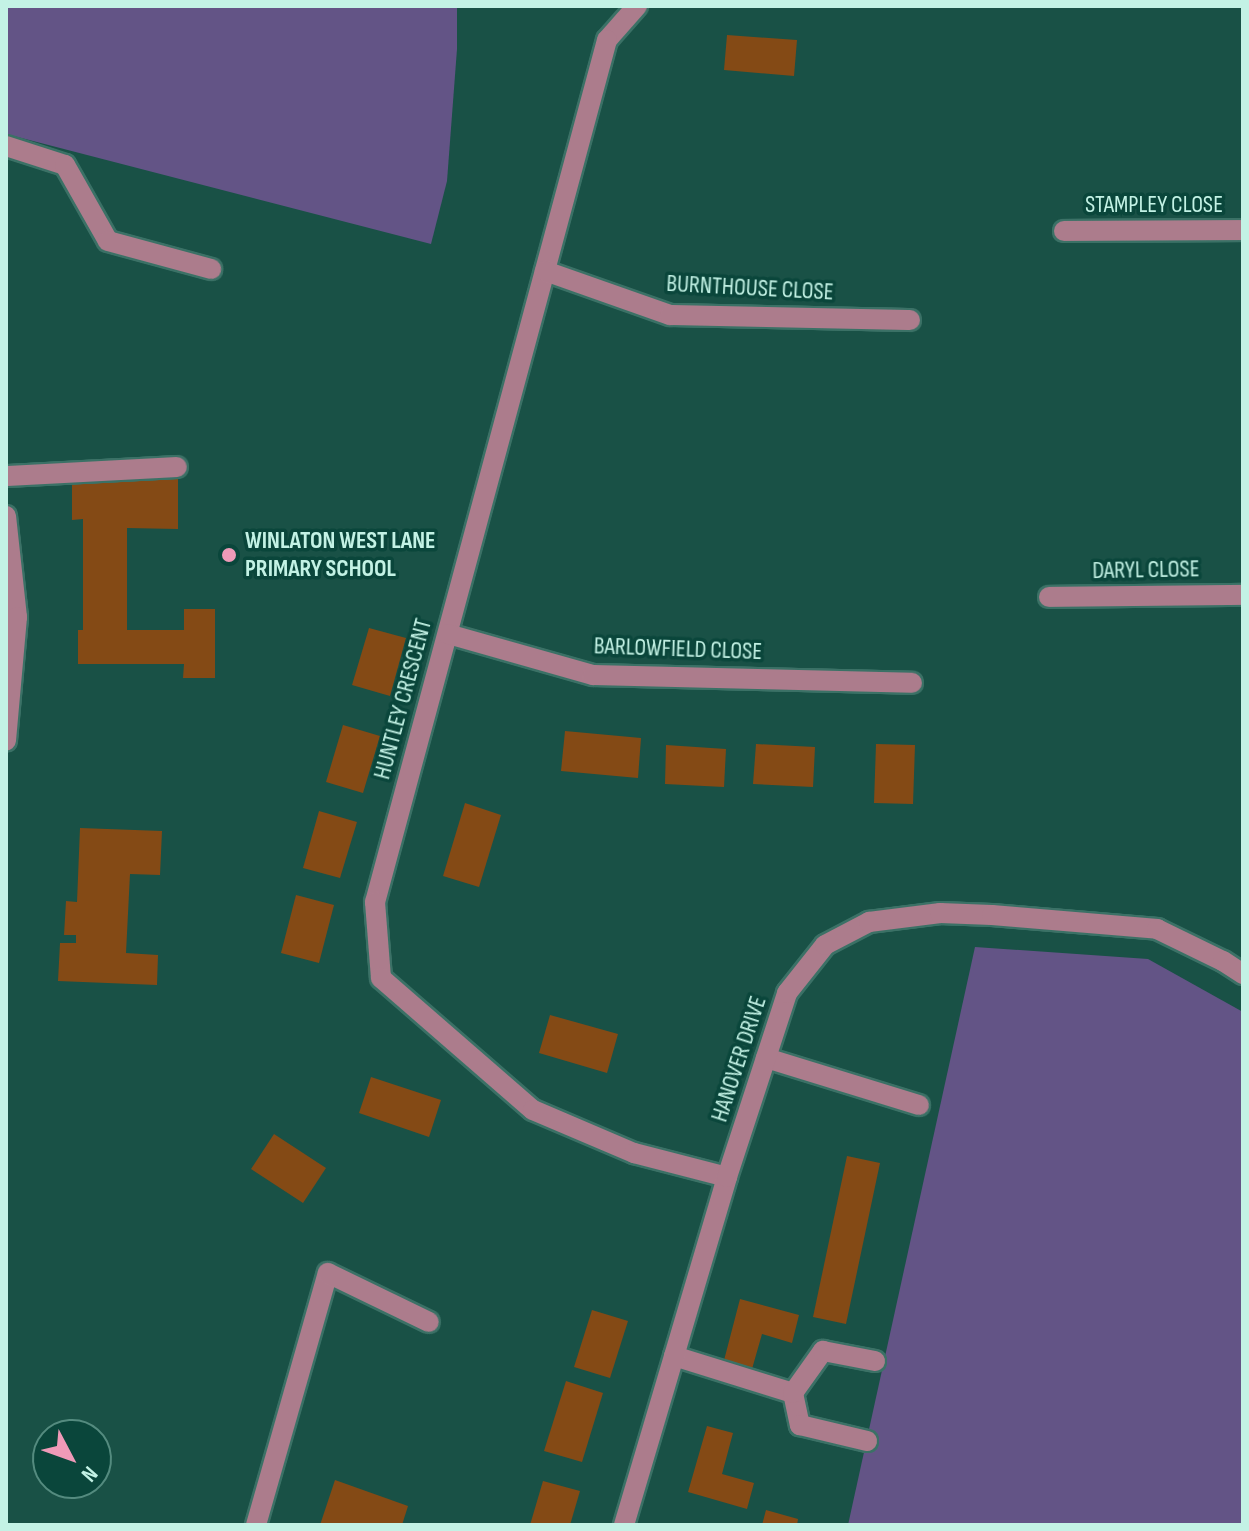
<!DOCTYPE html>
<style>
body{margin:0}
#map{position:relative;width:1249px;height:1531px;overflow:hidden;background:#195146;font-family:"Sofia Sans Condensed",sans-serif}
div>[style]{position:absolute}
.green>*{inset:0;background:#635486}
.building>*{inset:0;background:#844a15}
.roads{filter:drop-shadow(2px 0 #3b7166) drop-shadow(-2px 0 #3b7166) drop-shadow(0 2px #3b7166) drop-shadow(0 -2px #3b7166)}
.minor>*{height:20px;margin:-10px;padding:0 10px;transform-origin:10px;border-radius:10px;background:#ac7c8c}
.dots>*{width:22px;height:22px;translate:-50% -50%;box-sizing:border-box;border:4px solid #0a463b;border-radius:50%}
span{translate:-50% -50%;white-space:nowrap;text-align:center;line-height:1.15;-webkit-text-stroke:7px #0a463b;paint-order:stroke}
.street-label{font-size:24px;color:#c3f2e5}
.poi-label{font-size:24px;color:#c3f2e5;font-weight:700}
.left{translate:0 -50%;text-align:left}
.frame{position:absolute;inset:0;border:8px solid #c3f2e5;pointer-events:none}
.north{position:absolute;left:32px;top:1419px;width:80px;height:80px;box-sizing:border-box;background:#0a463b;border:2px solid #548b7f;border-radius:50%;rotate:131deg;font-size:22px;font-weight:700;line-height:32px;text-align:center;color:#c3f2e5}
.north::after{content:'';display:block;margin:auto;width:28px;height:36px;background:#ef9ab8;clip-path:polygon(50% 0,100% 100%,50% 72%,0 100%)}
</style>
<div id="map">
<div class="green">
<i style="clip-path:polygon(6px 6px,457px 6px,457px 49px,447px 181px,431px 244px,6px 134px)"></i>
<i style="clip-path:polygon(975px 947px,1148px 959px,1243px 1012px,1243px 1525px,848px 1525px)"></i>
</div>
<div class="building">
<i style="clip-path:polygon(727px 35px,797px 40px,794px 76px,724px 70px)"></i>
<i style="clip-path:polygon(72px 479px,178px 479px,178px 529px,127px 528px,127px 630px,184px 630px,184px 609px,215px 609px,215px 678px,183px 678px,184px 664px,78px 664px,78px 630px,83px 630px,83px 519px,72px 520px)"></i>
<i style="clip-path:polygon(369px 628px,406px 638px,390px 696px,352px 685px)"></i>
<i style="clip-path:polygon(343px 725px,380px 736px,363px 793px,326px 782px)"></i>
<i style="clip-path:polygon(565px 731px,641px 738px,638px 778px,561px 771px)"></i>
<i style="clip-path:polygon(756px 744px,815px 747px,813px 787px,753px 784px)"></i>
<i style="clip-path:polygon(876px 744px,915px 745px,913px 804px,874px 803px)"></i>
<i style="clip-path:polygon(666px 745px,726px 749px,724px 787px,665px 784px)"></i>
<i style="clip-path:polygon(465px 803px,501px 815px,479px 887px,443px 876px)"></i>
<i style="clip-path:polygon(319px 811px,357px 822px,340px 878px,303px 868px)"></i>
<i style="clip-path:polygon(80px 828px,162px 831px,160px 875px,130px 874px,126px 953px,158px 955px,157px 985px,58px 981px,60px 943px,76px 943px,76px 935px,64px 935px,66px 901px,77px 902px)"></i>
<i style="clip-path:polygon(296px 895px,334px 905px,319px 963px,281px 953px)"></i>
<i style="clip-path:polygon(550px 1015px,618px 1034px,607px 1073px,539px 1053px)"></i>
<i style="clip-path:polygon(371px 1077px,441px 1100px,429px 1137px,359px 1113px)"></i>
<i style="clip-path:polygon(274px 1134px,326px 1168px,303px 1203px,251px 1169px)"></i>
<i style="clip-path:polygon(847px 1156px,880px 1163px,846px 1324px,813px 1317px)"></i>
<i style="clip-path:polygon(740px 1299px,799px 1315px,792px 1343px,762px 1334px,750px 1376px,722px 1368px)"></i>
<i style="clip-path:polygon(592px 1310px,628px 1321px,610px 1378px,574px 1367px)"></i>
<i style="clip-path:polygon(566px 1381px,603px 1393px,582px 1462px,544px 1451px)"></i>
<i style="clip-path:polygon(707px 1426px,733px 1433px,722px 1474px,754px 1483px,747px 1509px,688px 1492px)"></i>
<i style="clip-path:polygon(335px 1480px,408px 1506px,402px 1525px,320px 1525px)"></i>
<i style="clip-path:polygon(543px 1481px,580px 1491px,570px 1525px,530px 1525px)"></i>
<i style="clip-path:polygon(766px 1510px,798px 1519px,797px 1525px,762px 1525px)"></i>
</div>
<div class="roads">
<div class="minor">
<i style="left:637px;top:6px;width:45px;rotate:131.4deg"></i>
<i style="left:607px;top:40px;width:893px;rotate:105.06deg"></i>
<i style="left:375px;top:902px;width:76px;rotate:85.5deg"></i>
<i style="left:381px;top:978px;width:201px;rotate:41deg"></i>
<i style="left:533px;top:1110px;width:110px;rotate:23.1deg"></i>
<i style="left:634px;top:1153px;width:96px;rotate:14.5deg"></i>
<i style="left:6px;top:146px;width:62px;rotate:17.9deg"></i>
<i style="left:65px;top:165px;width:87px;rotate:60.5deg"></i>
<i style="left:108px;top:241px;width:107px;rotate:15.2deg"></i>
<i style="left:1064px;top:231px;width:179px;rotate:-0.3deg"></i>
<i style="left:545px;top:271px;width:133px;rotate:19.4deg"></i>
<i style="left:670px;top:315px;width:240px;rotate:1.2deg"></i>
<i style="left:6px;top:476px;width:171px;rotate:-3deg"></i>
<i style="left:6px;top:516px;width:102px;rotate:83.8deg"></i>
<i style="left:17px;top:617px;width:124px;rotate:95.1deg"></i>
<i style="left:1049px;top:597px;width:194px;rotate:-0.6deg"></i>
<i style="left:448px;top:634px;width:151px;rotate:15.8deg"></i>
<i style="left:593px;top:675px;width:319px;rotate:1.4deg"></i>
<i style="left:766px;top:1058px;width:160px;rotate:17.1deg"></i>
<i style="left:674px;top:1356px;width:125px;rotate:17.3deg"></i>
<i style="left:793px;top:1393px;width:33px;rotate:78deg"></i>
<i style="left:800px;top:1425px;width:69px;rotate:13.4deg"></i>
<i style="left:793px;top:1393px;width:52px;rotate:-54.5deg"></i>
<i style="left:823px;top:1351px;width:53px;rotate:10.9deg"></i>
<i style="left:256px;top:1525px;width:262px;rotate:-74.1deg"></i>
<i style="left:328px;top:1273px;width:112px;rotate:25.9deg"></i>
<i style="left:624px;top:1525px;width:363px;rotate:-73.5deg"></i>
<i style="left:727px;top:1177px;width:194px;rotate:-71.9deg"></i>
<i style="left:787px;top:993px;width:61px;rotate:-51.6deg"></i>
<i style="left:825px;top:945px;width:50px;rotate:-27.6deg"></i>
<i style="left:869px;top:922px;width:72px;rotate:-7.2deg"></i>
<i style="left:940px;top:913px;width:52px;rotate:2.2deg"></i>
<i style="left:992px;top:915px;width:166px;rotate:4.8deg"></i>
<i style="left:1157px;top:929px;width:73px;rotate:25.9deg"></i>
<i style="left:1223px;top:961px;width:24px;rotate:33deg"></i>
</div>
</div>
<div class="dots">
<i style="left:229px;top:555px;background:#ef9ab8"></i>
</div>
<div class="street-label">
<span style="left:1154px;top:205px">STAMPLEY CLOSE</span>
<span style="left:750px;top:288px;rotate:3deg">BURNTHOUSE CLOSE</span>
<span style="left:1146px;top:570px;rotate:-1deg">DARYL CLOSE</span>
<span style="left:678px;top:649px;rotate:2deg">BARLOWFIELD CLOSE</span>
<span style="left:403px;top:699px;rotate:-75deg">HUNTLEY CRESCENT</span>
<span style="left:739px;top:1059px;rotate:-72deg">HANOVER DRIVE</span>
</div>
<div class="poi-label">
<span class="left" style="left:245px;top:555px">WINLATON WEST LANE<br>PRIMARY SCHOOL</span>
</div>
<div class="frame"></div>
<div class="north">N</div>
</div>
